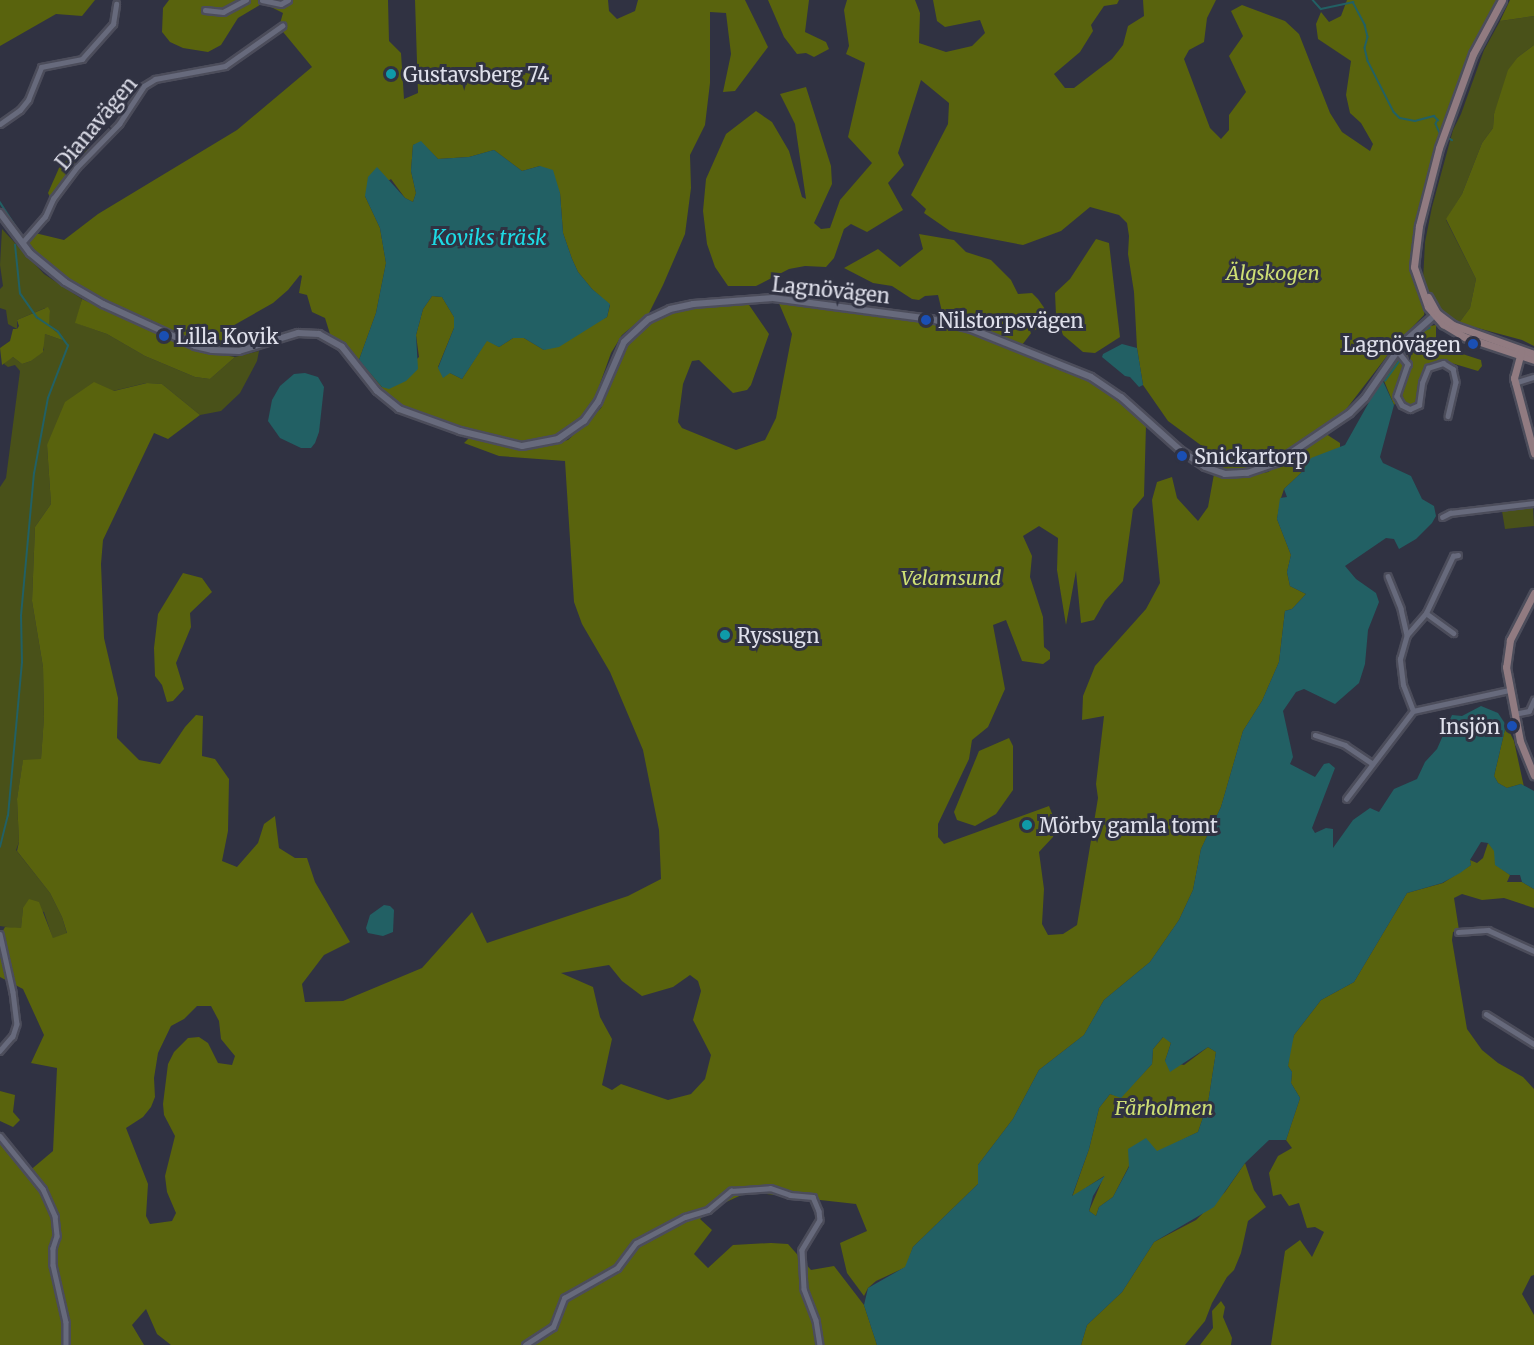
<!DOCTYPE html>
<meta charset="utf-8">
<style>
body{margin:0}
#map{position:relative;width:1534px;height:1345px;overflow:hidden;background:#303242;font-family:Merriweather,serif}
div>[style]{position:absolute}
.green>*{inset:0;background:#495119}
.forest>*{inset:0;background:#59630d}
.water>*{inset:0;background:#226064}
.stream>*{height:1.5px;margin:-0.75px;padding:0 0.75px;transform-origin:0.75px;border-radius:0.75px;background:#226064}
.roads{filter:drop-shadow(2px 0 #4c4d5b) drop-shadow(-2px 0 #4c4d5b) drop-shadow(0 2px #4c4d5b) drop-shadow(0 -2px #4c4d5b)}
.minor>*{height:4.5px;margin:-2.25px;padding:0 2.25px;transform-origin:2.25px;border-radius:2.25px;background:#676a7c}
.tertiary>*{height:6px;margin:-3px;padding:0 3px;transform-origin:3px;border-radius:3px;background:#676a7c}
.secondary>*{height:7px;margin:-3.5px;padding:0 3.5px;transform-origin:3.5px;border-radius:3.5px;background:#917b81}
.dots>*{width:16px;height:16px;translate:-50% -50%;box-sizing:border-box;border:3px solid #303242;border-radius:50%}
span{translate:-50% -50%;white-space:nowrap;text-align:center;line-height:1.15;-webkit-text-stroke:6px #303242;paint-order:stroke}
.poi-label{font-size:20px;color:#dfe0eb}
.left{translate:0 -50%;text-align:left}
.right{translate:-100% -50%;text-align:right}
.street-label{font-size:20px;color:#dfe0eb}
.park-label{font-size:20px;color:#cedf74;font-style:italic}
.water-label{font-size:21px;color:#1ddae4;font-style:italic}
</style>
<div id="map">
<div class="green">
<i style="clip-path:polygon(1534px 16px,1534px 45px,1518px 57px,1494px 114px,1493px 128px,1482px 143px,1462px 194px,1446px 220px,1476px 279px,1470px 308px,1459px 323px,1442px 313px,1432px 300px,1423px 281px,1425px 242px,1432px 207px,1453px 130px,1461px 114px,1484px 50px,1500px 21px)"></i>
<i style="clip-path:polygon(2px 229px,44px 274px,82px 299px,76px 323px,107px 334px,145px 356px,195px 377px,210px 379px,235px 357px,259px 351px,257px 361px,240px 393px,221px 411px,200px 415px,162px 384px,146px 383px,113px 391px,47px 445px,51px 504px,35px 527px,32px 601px,43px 667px,44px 717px,41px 760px,23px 761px,17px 799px,19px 842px,16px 850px,50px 893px,62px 917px,67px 934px,53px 939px,44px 912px,23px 908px,21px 929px,0 926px,0 487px,6px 478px,20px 371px,15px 365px,8px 367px,4px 364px,6px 360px,13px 357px,22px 364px,31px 361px,44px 350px,42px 341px,45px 334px,62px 340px,58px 332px,48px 326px,50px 312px,45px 308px,17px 320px,17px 329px,8px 324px,6px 310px,0 308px,0 289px,3px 286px,0 265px)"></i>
<i style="clip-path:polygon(1533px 507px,1534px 526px,1505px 529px,1502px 511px)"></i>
</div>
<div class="forest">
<i style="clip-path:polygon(0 0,95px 0,82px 16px,56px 14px,0 46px)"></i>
<i style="clip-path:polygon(evenodd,169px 0,388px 0,389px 41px,401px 53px,404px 99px,418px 93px,415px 0,608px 0,609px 11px,617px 19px,635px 11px,638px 0,745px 0,768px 47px,735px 91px,723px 92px,731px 54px,726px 13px,710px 12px,710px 83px,705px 125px,690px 155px,691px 188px,685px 234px,663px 285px,649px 313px,622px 335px,611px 353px,591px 409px,575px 425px,557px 436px,521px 442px,465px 430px,410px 411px,395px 403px,374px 384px,343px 344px,330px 334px,325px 318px,312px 312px,307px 295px,299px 293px,302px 276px,300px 275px,288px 290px,273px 303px,229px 328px,221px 348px,213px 348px,188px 341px,87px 291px,47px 265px,29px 247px,28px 243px,35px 233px,64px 240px,98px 214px,237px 130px,312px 67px,279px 27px,283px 13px,263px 3px,238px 18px,221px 45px,208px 52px,183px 48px,170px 42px,162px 32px,163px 8px,169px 0,421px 142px,438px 159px,469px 157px,494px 150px,522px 171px,540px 166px,560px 193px,563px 233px,572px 259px,578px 272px,592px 289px,610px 305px,607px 317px,544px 350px,524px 338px,513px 338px,499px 347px,487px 340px,462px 379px,438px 367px,454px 328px,454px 317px,442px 297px,432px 296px,423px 309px,416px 335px,419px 357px,386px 387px,382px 387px,359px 360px,376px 313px,386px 263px,380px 228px,365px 196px,391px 179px,405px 198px,413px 202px,416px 193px,411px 171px,413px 145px,421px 142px)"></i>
<i style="clip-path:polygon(768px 0,809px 0,805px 32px,826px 42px,829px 49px,814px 57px,806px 53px,797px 54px,784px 37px)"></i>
<i style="clip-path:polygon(847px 0,915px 0,920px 13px,919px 43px,946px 52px,972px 46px,985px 33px,980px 20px,945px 27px,937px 21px,933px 0,1119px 0,1117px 4px,1104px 6px,1091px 25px,1093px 31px,1080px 52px,1054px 74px,1065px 88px,1074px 88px,1112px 59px,1123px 45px,1128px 26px,1144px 16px,1143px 0,1216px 0,1207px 18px,1204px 42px,1189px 50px,1184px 59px,1210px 128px,1221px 139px,1229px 130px,1229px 115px,1246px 92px,1229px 56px,1243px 36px,1231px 11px,1242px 5px,1285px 21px,1299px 34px,1330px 113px,1342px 132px,1370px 151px,1373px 144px,1361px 123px,1350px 113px,1346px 95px,1351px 61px,1318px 39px,1316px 24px,1321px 12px,1329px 22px,1341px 16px,1347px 0,1499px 0,1478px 38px,1426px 179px,1413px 236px,1411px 256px,1413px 280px,1425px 309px,1424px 315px,1397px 343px,1344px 412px,1285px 455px,1261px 467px,1224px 470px,1217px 457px,1168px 421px,1143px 385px,1137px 348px,1134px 292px,1128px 254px,1129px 236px,1127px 223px,1119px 215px,1090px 207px,1061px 231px,1023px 245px,950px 231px,924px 213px,926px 209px,911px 195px,948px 124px,949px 103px,921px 80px,898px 153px,904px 165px,888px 183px,903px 210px,867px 232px,851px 224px,844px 229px,834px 258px,826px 267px,805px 266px,789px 269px,756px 286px,728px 286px,715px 267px,707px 244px,703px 211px,706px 179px,726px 134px,756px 111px,772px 122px,789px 151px,802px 197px,806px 199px,795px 124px,780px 94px,806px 87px,831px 166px,832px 184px,814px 223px,821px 229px,830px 228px,840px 200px,872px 163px,848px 137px,865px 63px,846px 54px,849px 46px,844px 10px)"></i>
<i style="clip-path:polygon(1510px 0,1534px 0,1534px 16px,1500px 21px)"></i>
<i style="clip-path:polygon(1534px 45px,1534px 346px,1522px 340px,1459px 323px,1470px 308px,1476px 279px,1446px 219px,1462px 194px,1482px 143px,1493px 128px,1494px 114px,1508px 70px,1518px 57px)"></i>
<i style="clip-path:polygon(79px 148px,90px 149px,51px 199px,48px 193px,59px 168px)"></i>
<i style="clip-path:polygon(919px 234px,954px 240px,966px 252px,991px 260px,1011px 280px,1018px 294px,1032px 293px,1038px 299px,1047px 312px,1047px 322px,1032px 332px,1022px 345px,979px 327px,943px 316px,938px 295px,925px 296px,919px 300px,912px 299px,892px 286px,873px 283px,844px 268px,878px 249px,900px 267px,923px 249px)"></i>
<i style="clip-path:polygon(1096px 239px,1109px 243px,1120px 337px,1095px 353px,1083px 352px,1063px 335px,1056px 315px,1055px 293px,1070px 279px)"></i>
<i style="clip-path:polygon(82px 299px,194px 350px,235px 357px,210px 379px,195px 377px,145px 356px,107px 334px,75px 323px)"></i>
<i style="clip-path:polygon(evenodd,778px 301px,864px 314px,896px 316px,945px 324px,979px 335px,1088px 379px,1129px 406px,1146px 425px,1144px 496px,1133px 509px,1123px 581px,1105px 601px,1094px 620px,1081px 623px,1076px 571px,1066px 625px,1057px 570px,1058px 538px,1039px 526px,1023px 536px,1032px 556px,1030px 577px,1043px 617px,1044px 647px,1050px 652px,1050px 659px,1043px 664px,1022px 661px,1006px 620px,993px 625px,1005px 689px,988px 727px,972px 740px,969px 759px,938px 824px,938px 837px,944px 844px,1049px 806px,1055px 821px,1053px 837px,1039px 852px,1044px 889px,1042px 924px,1048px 935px,1063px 934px,1077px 925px,1098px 798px,1096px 784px,1104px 716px,1082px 720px,1083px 696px,1095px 666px,1146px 609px,1160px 583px,1152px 500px,1157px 482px,1172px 477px,1177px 498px,1198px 521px,1208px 507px,1214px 474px,1247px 476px,1268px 472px,1326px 434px,1340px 443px,1340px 449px,1311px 459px,1301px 473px,1284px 489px,1281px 498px,1277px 519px,1291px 555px,1287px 572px,1290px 586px,1306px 594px,1292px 609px,1285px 611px,1279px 662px,1262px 701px,1243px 731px,1221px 807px,1201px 849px,1193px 890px,1179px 920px,1150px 962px,1104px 1000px,1084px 1035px,1039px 1070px,1013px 1119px,978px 1165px,978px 1184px,913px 1247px,906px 1267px,876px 1281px,868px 1288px,864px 1296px,847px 1273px,840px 1243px,867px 1231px,856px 1204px,748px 1192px,713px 1208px,700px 1219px,712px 1230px,694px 1254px,708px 1268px,733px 1245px,771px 1243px,788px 1244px,811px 1270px,834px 1266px,864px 1305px,877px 1345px,171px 1345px,157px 1334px,146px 1309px,132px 1325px,144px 1345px,0 1345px,0 1138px,27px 1173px,53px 1151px,57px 1068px,31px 1063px,44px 1035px,23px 989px,0 977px,0 936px,5px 927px,21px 928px,23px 908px,29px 899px,39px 902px,53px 938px,67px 933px,62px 917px,50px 893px,17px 851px,19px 842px,17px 799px,23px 760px,41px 759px,44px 717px,43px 667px,32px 601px,35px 527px,51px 504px,47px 445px,65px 402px,94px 382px,114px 391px,147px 383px,162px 384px,200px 415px,168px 439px,154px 433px,103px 540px,101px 564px,104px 638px,118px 698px,117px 738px,139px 760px,160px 764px,185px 727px,196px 715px,203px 716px,202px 756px,215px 759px,229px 779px,228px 831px,222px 861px,237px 867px,258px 843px,264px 824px,275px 816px,279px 848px,295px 858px,307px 858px,315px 882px,350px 942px,324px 955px,302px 984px,305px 1002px,343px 1001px,422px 968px,472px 912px,487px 943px,628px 896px,661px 879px,659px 830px,643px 750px,610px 672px,582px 624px,574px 602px,565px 461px,499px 456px,464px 443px,471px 436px,522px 449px,568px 440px,601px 408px,633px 334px,666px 314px,703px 306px,747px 302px,769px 334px,751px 385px,747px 390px,733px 393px,699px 360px,692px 361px,683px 384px,678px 422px,682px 428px,736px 450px,765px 440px,776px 418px,792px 334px,778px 301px,609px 965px,622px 981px,642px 996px,673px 987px,690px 975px,698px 981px,701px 991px,693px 1020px,711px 1055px,705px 1079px,691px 1094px,668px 1100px,621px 1084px,612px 1090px,602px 1085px,612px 1039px,600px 1017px,593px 987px,561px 973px,609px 965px,778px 301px,197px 1006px,211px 1006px,219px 1021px,221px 1039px,235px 1056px,232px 1065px,218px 1063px,208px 1043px,199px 1037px,188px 1038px,174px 1052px,168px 1064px,163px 1104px,164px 1115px,175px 1136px,165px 1176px,167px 1192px,176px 1213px,172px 1221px,150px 1224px,146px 1216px,148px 1184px,126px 1128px,143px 1117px,151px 1107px,155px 1097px,154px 1078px,158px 1053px,171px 1026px,184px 1019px,197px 1006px)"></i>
<i style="clip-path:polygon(48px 307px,50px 311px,49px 326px,63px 337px,62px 340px,45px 334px,43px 352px,31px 361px,22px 364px,13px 357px,2px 365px,0 348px,10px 341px,13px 329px,17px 329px,19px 326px,17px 320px)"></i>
<i style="clip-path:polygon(1436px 325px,1436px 339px,1441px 347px,1481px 360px,1482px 366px,1478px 371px,1448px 362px,1431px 364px,1421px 377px,1417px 403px,1411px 407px,1403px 404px,1399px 396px,1410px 369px,1409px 359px,1403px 348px,1424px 327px)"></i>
<i style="clip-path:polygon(1397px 356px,1405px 361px,1406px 368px,1396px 391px,1397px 401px,1394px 405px,1382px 376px)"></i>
<i style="clip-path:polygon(183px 573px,202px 578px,212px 592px,190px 613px,191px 627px,176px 663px,184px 689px,173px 701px,167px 702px,162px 685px,155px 676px,154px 648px,158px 614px)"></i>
<i style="clip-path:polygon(1506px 725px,1514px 741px,1524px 787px,1521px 784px,1507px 788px,1498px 783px,1494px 776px)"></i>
<i style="clip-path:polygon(1009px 738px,1013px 746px,1013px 790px,996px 814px,975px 826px,957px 820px,954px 812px,979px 751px)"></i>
<i style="clip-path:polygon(1488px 843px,1495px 851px,1495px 864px,1510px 875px,1507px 882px,1522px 882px,1534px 889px,1534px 908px,1504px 898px,1482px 900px,1462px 894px,1454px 898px,1459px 930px,1453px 932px,1452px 940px,1467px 1029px,1482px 1050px,1498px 1063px,1523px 1077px,1534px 1089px,1534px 1275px,1531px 1276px,1522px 1294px,1534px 1315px,1534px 1345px,1271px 1345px,1285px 1251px,1300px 1240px,1312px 1257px,1324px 1232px,1315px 1227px,1307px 1228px,1299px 1203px,1289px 1206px,1281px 1194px,1273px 1196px,1269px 1173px,1278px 1156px,1292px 1148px,1286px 1140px,1300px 1098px,1291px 1083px,1292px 1072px,1288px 1066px,1289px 1051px,1294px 1035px,1321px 1000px,1354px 982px,1407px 893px,1443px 883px,1471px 865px,1470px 860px,1477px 863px,1483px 858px)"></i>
<i style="clip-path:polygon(1164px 1036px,1171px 1043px,1165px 1061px,1184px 1065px,1208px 1047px,1216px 1052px,1208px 1103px,1198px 1132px,1129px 1166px,1113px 1197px,1099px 1207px,1096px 1216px,1089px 1211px,1104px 1176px,1072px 1197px,1089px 1149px,1099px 1108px,1110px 1094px,1121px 1097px,1152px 1064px,1153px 1049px)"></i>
<i style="clip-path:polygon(0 1091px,15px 1095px,13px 1112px,20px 1120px,13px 1127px,0 1121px)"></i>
<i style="clip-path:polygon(1245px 1163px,1254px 1190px,1266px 1207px,1248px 1221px,1241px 1253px,1234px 1270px,1227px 1277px,1212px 1303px,1205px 1321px,1185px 1345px,1081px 1345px,1087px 1325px,1122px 1292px,1154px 1242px,1196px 1220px,1225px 1192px)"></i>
<i style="clip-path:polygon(1221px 1301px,1225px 1307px,1223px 1317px,1232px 1338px,1231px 1345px,1200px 1345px,1213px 1328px,1212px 1311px)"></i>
</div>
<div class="water">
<i style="clip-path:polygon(421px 141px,438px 159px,469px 157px,494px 150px,522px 171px,540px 166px,553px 170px,560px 193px,563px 233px,572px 259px,578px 272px,592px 289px,610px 304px,607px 317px,559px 347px,544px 350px,524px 338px,513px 338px,499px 347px,487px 341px,462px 379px,450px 373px,443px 378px,438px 368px,454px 328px,454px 317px,442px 297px,432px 296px,423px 309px,416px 335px,418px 369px,406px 381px,389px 389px,382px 387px,359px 360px,376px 313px,386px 263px,380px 228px,365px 196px,368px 177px,377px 167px,405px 198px,413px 202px,416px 193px,411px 171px,413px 145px)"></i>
<i style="clip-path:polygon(1122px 344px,1137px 348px,1143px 385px,1139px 387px,1130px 377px,1125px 376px,1102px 357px,1103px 354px)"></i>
<i style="clip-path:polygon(305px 373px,318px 377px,324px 387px,319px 432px,315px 443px,311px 448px,301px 448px,280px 438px,268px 421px,272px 400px,280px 386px,294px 374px)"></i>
<i style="clip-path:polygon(evenodd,1382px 379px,1394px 405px,1380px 457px,1383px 463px,1411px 476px,1422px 499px,1434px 506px,1436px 516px,1432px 523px,1416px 539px,1399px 549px,1394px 539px,1386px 538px,1345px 566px,1356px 579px,1376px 593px,1379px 602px,1368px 630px,1365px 664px,1359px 683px,1335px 704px,1304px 689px,1296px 692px,1283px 711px,1293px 757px,1290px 764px,1315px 777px,1324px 764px,1329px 763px,1335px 768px,1312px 828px,1315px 833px,1326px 828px,1333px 829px,1333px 848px,1353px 820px,1370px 808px,1379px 812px,1394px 789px,1417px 779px,1425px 762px,1437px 749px,1452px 715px,1462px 716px,1481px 706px,1498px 713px,1506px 725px,1494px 776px,1498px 783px,1507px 788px,1521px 784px,1534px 791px,1534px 889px,1522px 882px,1520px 875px,1510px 875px,1495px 865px,1494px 851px,1488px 843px,1481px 842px,1470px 860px,1471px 865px,1460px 873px,1442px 883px,1407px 893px,1354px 982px,1321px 1000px,1294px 1035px,1288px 1066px,1292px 1072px,1291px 1083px,1300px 1098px,1286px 1140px,1269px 1140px,1245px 1163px,1214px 1207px,1154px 1242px,1122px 1292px,1087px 1325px,1081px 1345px,877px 1345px,864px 1305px,868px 1288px,905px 1267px,913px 1247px,978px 1184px,978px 1165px,1013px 1119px,1039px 1070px,1084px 1035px,1104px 1000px,1150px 962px,1179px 920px,1193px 890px,1201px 849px,1221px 807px,1243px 731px,1262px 701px,1279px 662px,1285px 611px,1292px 609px,1306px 594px,1290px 586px,1287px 572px,1291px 555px,1277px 519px,1280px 498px,1287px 497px,1284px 489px,1301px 473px,1311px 458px,1345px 445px,1382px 379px,1163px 1037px,1171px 1043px,1165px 1061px,1170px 1072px,1208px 1047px,1216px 1052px,1208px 1103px,1198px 1132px,1157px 1151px,1146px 1138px,1128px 1149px,1129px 1167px,1113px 1197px,1099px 1207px,1096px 1216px,1089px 1211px,1093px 1196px,1105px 1176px,1072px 1196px,1089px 1149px,1099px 1108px,1110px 1094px,1121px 1098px,1152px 1064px,1153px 1049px,1163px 1037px)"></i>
<i style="clip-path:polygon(384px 905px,390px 906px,394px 910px,393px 932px,383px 936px,368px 933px,366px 928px,370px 915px)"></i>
</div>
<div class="stream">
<i style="left:1313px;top:0;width:12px;rotate:48deg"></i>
<i style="left:1321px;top:9px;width:33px;rotate:-12deg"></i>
<i style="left:1353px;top:2px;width:26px;rotate:62deg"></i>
<i style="left:1365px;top:25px;width:12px;rotate:76deg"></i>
<i style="left:1368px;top:37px;width:11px;rotate:105deg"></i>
<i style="left:1365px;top:48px;width:13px;rotate:77deg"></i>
<i style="left:1368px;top:61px;width:57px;rotate:63deg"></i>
<i style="left:1394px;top:112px;width:8px;rotate:45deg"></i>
<i style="left:1400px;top:118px;width:15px;rotate:11deg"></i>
<i style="left:1415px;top:121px;width:20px;rotate:-15deg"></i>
<i style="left:1434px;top:116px;width:6px;rotate:45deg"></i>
<i style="left:1438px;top:120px;width:4px;rotate:117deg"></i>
<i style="left:1436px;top:124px;width:10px;rotate:66deg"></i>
<i style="left:1447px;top:137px;width:6px;rotate:31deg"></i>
<i style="left:0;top:202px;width:37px;rotate:57deg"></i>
<i style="left:1405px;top:353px;width:30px;rotate:-49deg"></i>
<i style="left:1425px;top:330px;width:5px;rotate:-22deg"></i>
<i style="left:1385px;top:381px;width:26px;rotate:-54deg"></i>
<i style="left:0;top:847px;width:32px;rotate:-76deg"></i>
<i style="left:8px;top:816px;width:154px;rotate:-84.8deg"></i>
<i style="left:22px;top:663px;width:47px;rotate:-91.2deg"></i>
<i style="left:21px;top:616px;width:143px;rotate:-84.8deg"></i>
<i style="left:34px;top:474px;width:77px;rotate:-79.6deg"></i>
<i style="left:48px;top:398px;width:56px;rotate:-69deg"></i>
<i style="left:68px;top:346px;width:17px;rotate:-126deg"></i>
<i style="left:58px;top:332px;width:25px;rotate:-146deg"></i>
<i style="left:37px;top:318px;width:29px;rotate:-125deg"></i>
<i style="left:20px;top:294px;width:49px;rotate:-95.8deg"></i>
</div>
<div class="roads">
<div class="minor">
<i style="left:262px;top:0;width:19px;rotate:12deg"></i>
<i style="left:281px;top:4px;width:8px;rotate:-30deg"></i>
<i style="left:205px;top:10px;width:18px;rotate:6deg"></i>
<i style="left:223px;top:12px;width:26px;rotate:-28deg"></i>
<i style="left:0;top:124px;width:24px;rotate:-35deg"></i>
<i style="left:20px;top:110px;width:13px;rotate:-51deg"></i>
<i style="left:28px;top:100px;width:35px;rotate:-68deg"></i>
<i style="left:41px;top:67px;width:42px;rotate:-11deg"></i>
<i style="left:82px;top:59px;width:47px;rotate:-48.5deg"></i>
<i style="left:113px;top:24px;width:20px;rotate:-81deg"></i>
<i style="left:22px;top:243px;width:35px;rotate:-49deg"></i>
<i style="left:45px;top:217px;width:20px;rotate:-66deg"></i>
<i style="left:53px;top:199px;width:39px;rotate:-53deg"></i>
<i style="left:76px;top:168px;width:62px;rotate:-45.7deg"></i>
<i style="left:119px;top:124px;width:45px;rotate:-56.7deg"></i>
<i style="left:144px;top:86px;width:13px;rotate:-32deg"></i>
<i style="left:155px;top:79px;width:71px;rotate:-10.5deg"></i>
<i style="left:225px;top:66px;width:70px;rotate:-35.1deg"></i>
<i style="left:1397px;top:350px;width:18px;rotate:52deg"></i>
<i style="left:1408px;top:364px;width:34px;rotate:109deg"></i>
<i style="left:1397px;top:396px;width:10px;rotate:61deg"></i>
<i style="left:1402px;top:405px;width:9px;rotate:27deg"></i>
<i style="left:1410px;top:409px;width:10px;rotate:-24deg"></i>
<i style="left:1419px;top:405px;width:22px;rotate:-82deg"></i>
<i style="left:1422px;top:383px;width:16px;rotate:-68deg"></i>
<i style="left:1428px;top:368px;width:16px;rotate:-18deg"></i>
<i style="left:1443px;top:363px;width:12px;rotate:31deg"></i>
<i style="left:1453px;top:369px;width:13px;rotate:77deg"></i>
<i style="left:1456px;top:382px;width:35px;rotate:103deg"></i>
<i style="left:1514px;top:383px;width:21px;rotate:-17deg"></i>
<i style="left:1442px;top:517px;width:9px;rotate:-27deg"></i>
<i style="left:1450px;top:513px;width:85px;rotate:-6.8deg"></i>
<i style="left:1388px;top:576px;width:35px;rotate:68deg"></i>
<i style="left:1401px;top:609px;width:27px;rotate:77deg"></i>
<i style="left:1426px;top:613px;width:34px;rotate:36deg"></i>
<i style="left:1413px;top:711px;width:28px;rotate:-111deg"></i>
<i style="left:1403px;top:685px;width:26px;rotate:-97deg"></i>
<i style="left:1400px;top:659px;width:25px;rotate:-74deg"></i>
<i style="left:1407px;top:635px;width:29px;rotate:-49deg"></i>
<i style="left:1426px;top:613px;width:63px;rotate:-64.7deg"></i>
<i style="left:1453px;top:556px;width:5px;rotate:-11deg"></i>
<i style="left:1514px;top:714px;width:15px;rotate:-11deg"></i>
<i style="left:1529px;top:711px;width:12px;rotate:-66deg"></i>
<i style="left:1315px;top:735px;width:32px;rotate:18deg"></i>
<i style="left:1345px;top:745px;width:32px;rotate:34deg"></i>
<i style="left:1346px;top:799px;width:111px;rotate:-52.7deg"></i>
<i style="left:1413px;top:711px;width:98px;rotate:-12.3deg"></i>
<i style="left:1458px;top:932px;width:30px;rotate:-4deg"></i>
<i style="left:1488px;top:930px;width:51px;rotate:24.5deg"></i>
<i style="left:0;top:934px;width:59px;rotate:77.4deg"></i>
<i style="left:13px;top:992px;width:32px;rotate:83deg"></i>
<i style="left:17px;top:1024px;width:13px;rotate:108deg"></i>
<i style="left:13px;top:1036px;width:20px;rotate:131deg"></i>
<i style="left:1486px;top:1014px;width:57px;rotate:32deg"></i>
<i style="left:0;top:1136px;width:68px;rotate:50.9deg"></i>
<i style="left:43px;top:1189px;width:30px;rotate:66deg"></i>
<i style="left:55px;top:1216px;width:20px;rotate:84deg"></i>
<i style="left:57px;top:1236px;width:13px;rotate:108deg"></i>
<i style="left:53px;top:1248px;width:17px;rotate:90deg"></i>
<i style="left:53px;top:1265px;width:58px;rotate:77.2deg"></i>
<i style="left:66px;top:1322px;width:23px;rotate:90deg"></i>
<i style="left:525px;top:1345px;width:33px;rotate:-33deg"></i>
<i style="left:553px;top:1327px;width:31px;rotate:-69deg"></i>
<i style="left:564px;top:1298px;width:61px;rotate:-29.5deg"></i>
<i style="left:617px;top:1268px;width:31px;rotate:-53deg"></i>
<i style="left:636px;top:1243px;width:55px;rotate:-28deg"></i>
<i style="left:685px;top:1217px;width:24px;rotate:-17deg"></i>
<i style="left:708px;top:1210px;width:30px;rotate:-40deg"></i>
<i style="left:731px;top:1191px;width:39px;rotate:-4deg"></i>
<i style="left:770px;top:1188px;width:21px;rotate:19deg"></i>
<i style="left:790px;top:1195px;width:23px;rotate:5deg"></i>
<i style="left:813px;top:1197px;width:15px;rotate:67deg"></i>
<i style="left:819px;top:1211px;width:9px;rotate:84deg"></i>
<i style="left:820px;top:1220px;width:35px;rotate:121deg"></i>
<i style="left:802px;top:1250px;width:39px;rotate:87deg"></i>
<i style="left:804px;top:1289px;width:33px;rotate:69deg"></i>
<i style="left:816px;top:1320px;width:25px;rotate:81deg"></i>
</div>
<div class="tertiary">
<i style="left:0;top:213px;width:50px;rotate:53.1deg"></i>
<i style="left:30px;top:253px;width:45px;rotate:39.6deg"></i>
<i style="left:65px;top:282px;width:44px;rotate:30.1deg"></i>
<i style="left:103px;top:304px;width:101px;rotate:24.5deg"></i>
<i style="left:195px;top:346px;width:17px;rotate:13deg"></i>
<i style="left:212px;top:350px;width:27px;rotate:2deg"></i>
<i style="left:239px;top:351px;width:62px;rotate:-17deg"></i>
<i style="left:298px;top:333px;width:21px;rotate:3deg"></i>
<i style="left:319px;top:334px;width:26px;rotate:29deg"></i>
<i style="left:342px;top:347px;width:56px;rotate:51.5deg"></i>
<i style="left:377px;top:391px;width:28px;rotate:39deg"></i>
<i style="left:399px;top:409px;width:65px;rotate:19.8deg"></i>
<i style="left:460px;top:431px;width:64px;rotate:13.6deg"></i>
<i style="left:522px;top:446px;width:37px;rotate:-11deg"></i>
<i style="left:558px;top:439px;width:32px;rotate:-35deg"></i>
<i style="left:584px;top:421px;width:24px;rotate:-54deg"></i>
<i style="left:598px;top:402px;width:65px;rotate:-66.6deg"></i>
<i style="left:624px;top:342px;width:34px;rotate:-43deg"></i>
<i style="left:649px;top:319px;width:23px;rotate:-25deg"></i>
<i style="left:670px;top:309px;width:24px;rotate:-12deg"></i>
<i style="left:693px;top:304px;width:80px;rotate:-4.3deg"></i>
<i style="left:773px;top:298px;width:159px;rotate:7.6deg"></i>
<i style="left:931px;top:319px;width:41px;rotate:14deg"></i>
<i style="left:971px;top:329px;width:129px;rotate:21.8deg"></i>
<i style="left:1091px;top:377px;width:36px;rotate:34deg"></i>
<i style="left:1121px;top:397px;width:79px;rotate:41.9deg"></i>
<i style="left:1180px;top:450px;width:30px;rotate:34deg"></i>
<i style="left:1205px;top:467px;width:21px;rotate:19deg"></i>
<i style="left:1225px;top:474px;width:22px;rotate:-3deg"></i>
<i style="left:1247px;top:473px;width:31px;rotate:-19deg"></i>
<i style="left:1276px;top:463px;width:89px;rotate:-34deg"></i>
<i style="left:1350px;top:413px;width:21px;rotate:-45deg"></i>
<i style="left:1365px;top:398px;width:67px;rotate:-55.4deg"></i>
<i style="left:1403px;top:343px;width:45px;rotate:-41.4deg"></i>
</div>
<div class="secondary">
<i style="left:1502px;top:0;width:61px;rotate:118.2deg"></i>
<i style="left:1473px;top:54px;width:100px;rotate:109.9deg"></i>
<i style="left:1439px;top:148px;width:81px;rotate:104.4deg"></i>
<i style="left:1419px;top:226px;width:41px;rotate:97deg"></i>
<i style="left:1414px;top:267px;width:42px;rotate:70.7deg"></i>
<i style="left:1428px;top:307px;width:23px;rotate:49deg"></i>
<i style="left:1443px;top:324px;width:26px;rotate:31deg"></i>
<i style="left:1465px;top:337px;width:73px;rotate:18.4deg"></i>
<i style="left:1428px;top:297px;width:18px;rotate:61deg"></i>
<i style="left:1437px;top:313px;width:20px;rotate:37deg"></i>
<i style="left:1453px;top:325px;width:86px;rotate:19.7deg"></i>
<i style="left:1521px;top:352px;width:27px;rotate:105deg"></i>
<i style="left:1514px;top:378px;width:78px;rotate:75.1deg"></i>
<i style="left:1534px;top:593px;width:53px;rotate:117.1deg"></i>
<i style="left:1510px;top:640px;width:27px;rotate:98deg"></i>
<i style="left:1506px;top:667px;width:75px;rotate:79.3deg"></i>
<i style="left:1520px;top:741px;width:37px;rotate:68deg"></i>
</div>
</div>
<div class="dots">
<i style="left:391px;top:74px;background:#0f9aa8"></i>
<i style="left:926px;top:320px;background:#1a4fb4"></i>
<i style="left:164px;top:336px;background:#1a4fb4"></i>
<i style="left:1473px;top:344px;background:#1a4fb4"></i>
<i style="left:1182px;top:456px;background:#1a4fb4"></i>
<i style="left:725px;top:635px;background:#0f9aa8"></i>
<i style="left:1512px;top:726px;background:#1a4fb4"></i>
<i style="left:1027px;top:825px;background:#0f9aa8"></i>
</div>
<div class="poi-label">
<span class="left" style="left:403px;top:74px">Gustavsberg 74</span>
<span class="left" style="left:938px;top:320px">Nilstorpsvägen</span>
<span class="left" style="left:176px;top:336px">Lilla Kovik</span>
<span class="right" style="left:1461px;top:344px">Lagnövägen</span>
<span class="left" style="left:1194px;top:456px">Snickartorp</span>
<span class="left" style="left:737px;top:635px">Ryssugn</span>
<span class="right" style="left:1500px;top:726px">Insjön</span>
<span class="left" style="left:1039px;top:825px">Mörby gamla tomt</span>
</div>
<div class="street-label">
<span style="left:96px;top:123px;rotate:-50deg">Dianavägen</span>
<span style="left:831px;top:290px;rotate:6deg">Lagnövägen</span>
</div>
<div class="park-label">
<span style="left:1273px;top:272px">Älgskogen</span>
<span style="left:951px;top:577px">Velamsund</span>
<span style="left:1164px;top:1107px">Fårholmen</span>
</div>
<div class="water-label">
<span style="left:489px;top:238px">Koviks träsk</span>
</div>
</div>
